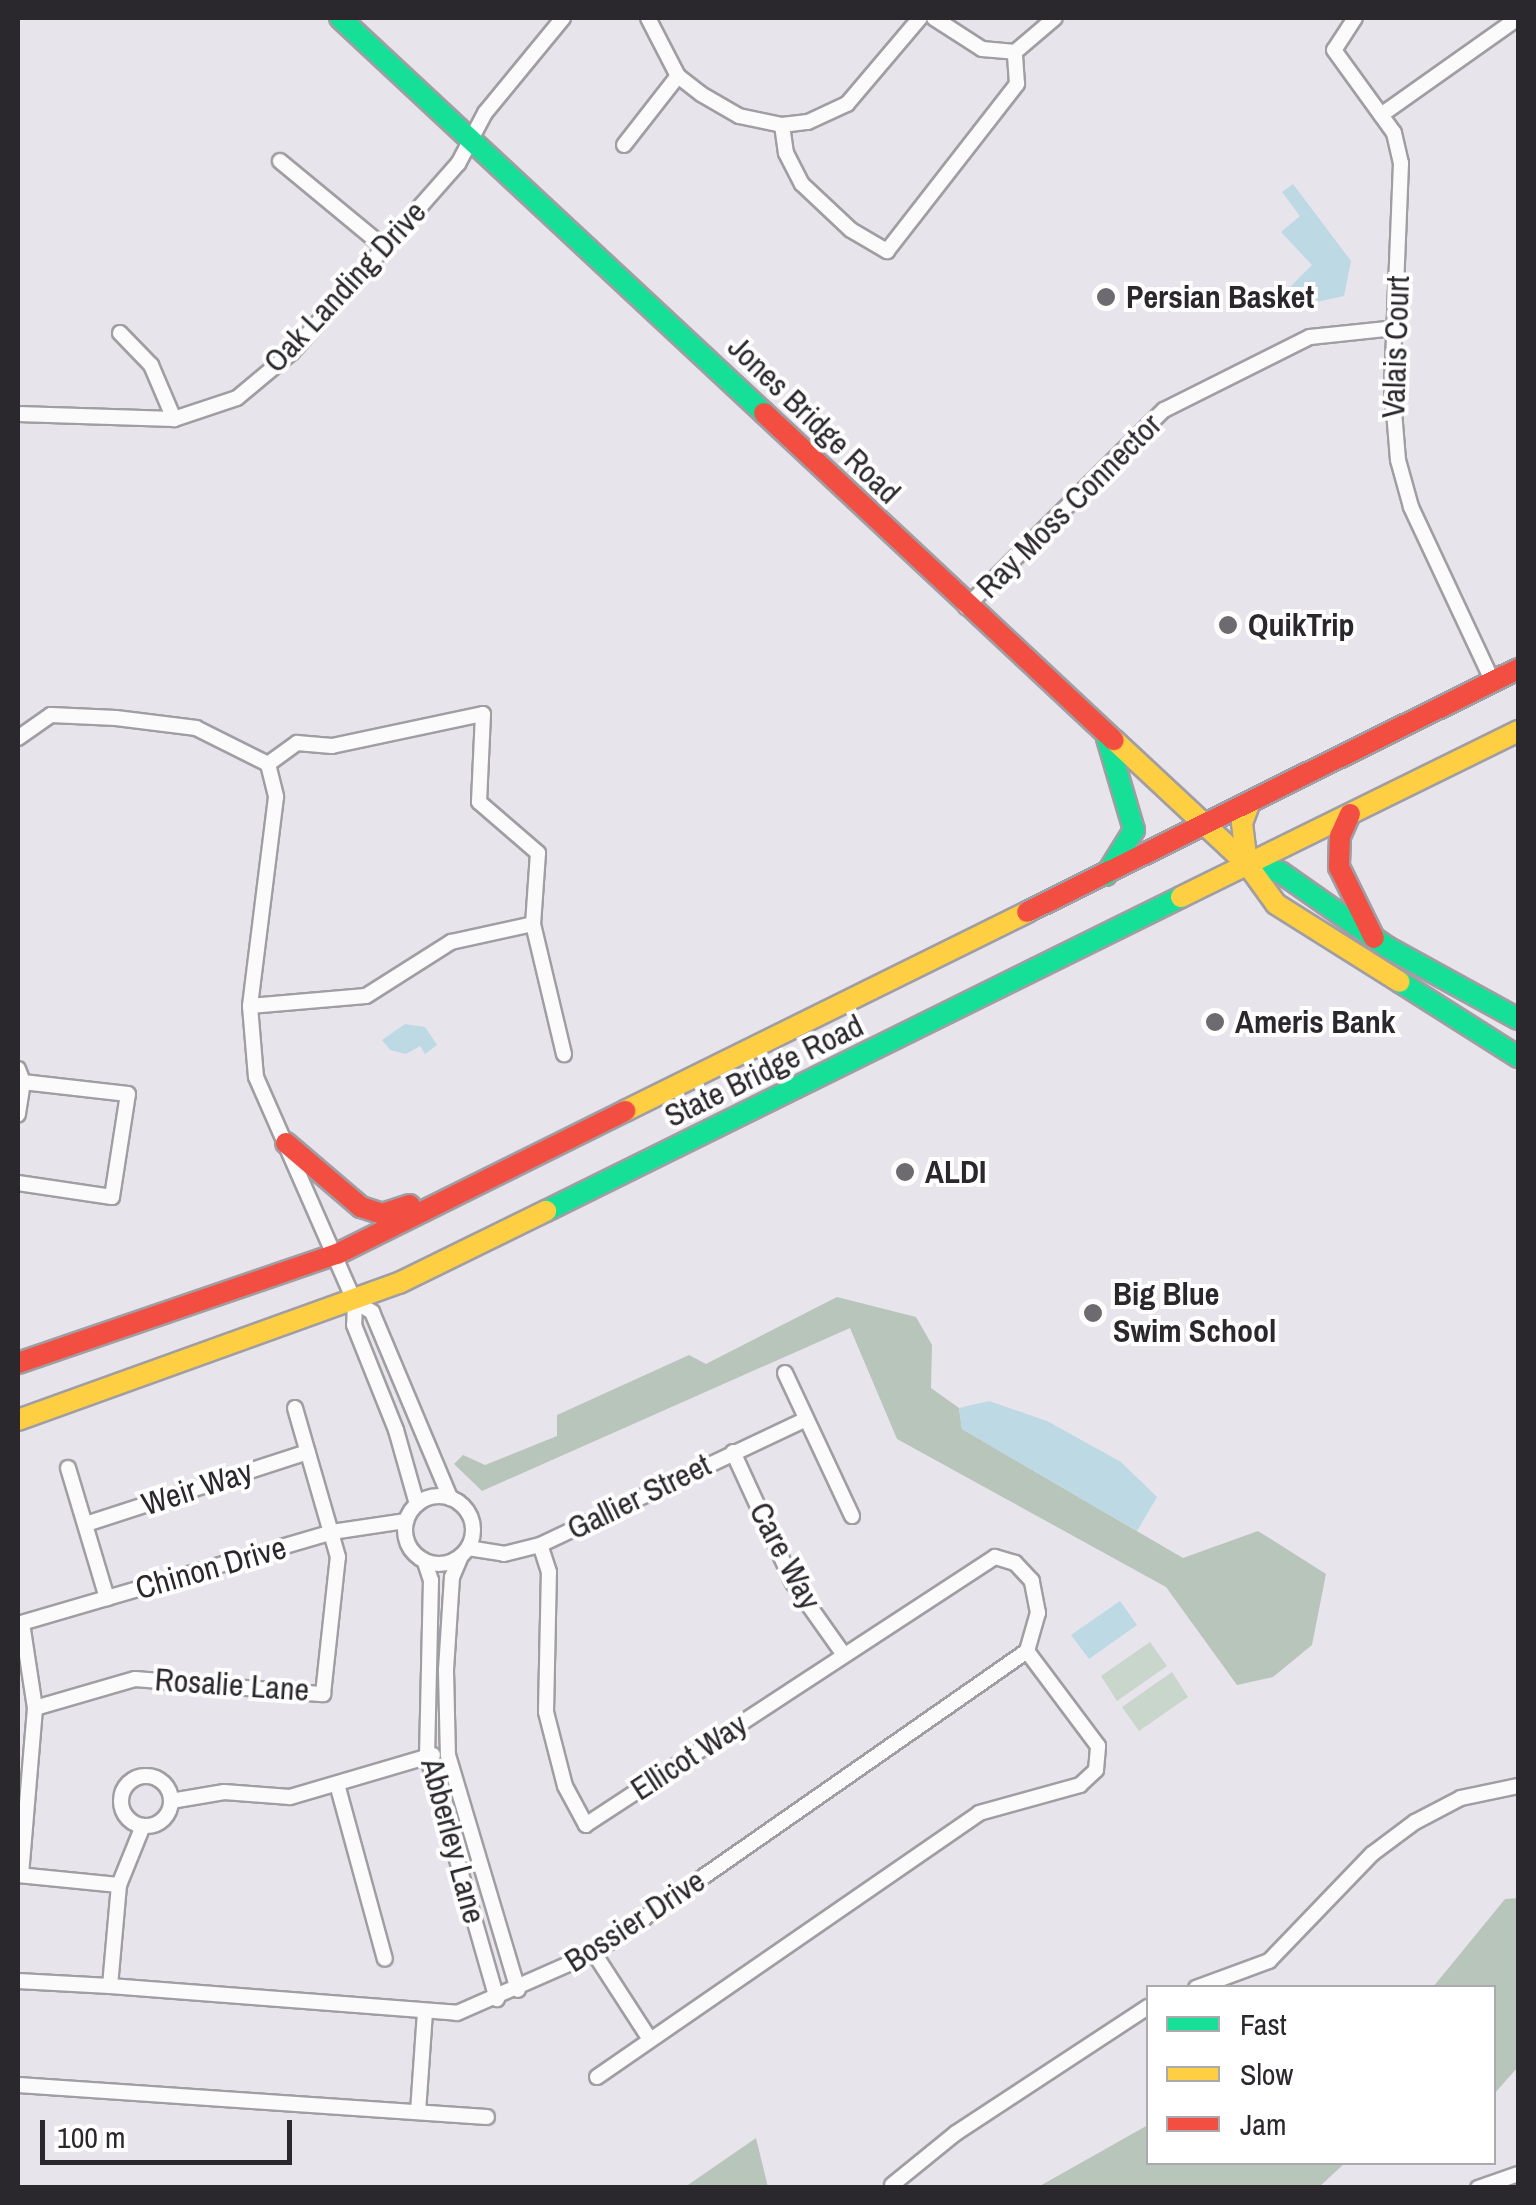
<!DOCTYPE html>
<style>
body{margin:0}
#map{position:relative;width:1536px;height:2205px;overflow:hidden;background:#e8e4ec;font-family:"Archivo Narrow",sans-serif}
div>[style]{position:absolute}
.green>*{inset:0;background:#c9d6cc}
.forest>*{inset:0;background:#b7c5ba}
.water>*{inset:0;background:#bcd9e4}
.roads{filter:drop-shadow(2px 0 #a09ea3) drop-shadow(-2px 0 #a09ea3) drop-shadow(0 2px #a09ea3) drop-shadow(0 -2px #a09ea3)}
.street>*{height:14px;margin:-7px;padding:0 7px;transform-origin:7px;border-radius:7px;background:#fcfbfc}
.street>.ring{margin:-7px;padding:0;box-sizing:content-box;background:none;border:14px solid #fcfbfc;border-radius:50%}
.fast>*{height:20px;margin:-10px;padding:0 10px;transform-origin:10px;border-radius:10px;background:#16e098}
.slow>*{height:20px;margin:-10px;padding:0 10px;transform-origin:10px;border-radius:10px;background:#ffcf43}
.jam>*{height:20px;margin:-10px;padding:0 10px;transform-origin:10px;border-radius:10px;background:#f24e42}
.dots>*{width:28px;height:28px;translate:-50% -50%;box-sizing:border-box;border:5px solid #fff;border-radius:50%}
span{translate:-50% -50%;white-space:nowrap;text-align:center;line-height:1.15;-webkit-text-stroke:8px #fff;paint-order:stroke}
.street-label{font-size:32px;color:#2b282d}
.poi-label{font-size:32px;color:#2b282d;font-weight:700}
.left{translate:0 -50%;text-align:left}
.frame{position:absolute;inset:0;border:20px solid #2b282d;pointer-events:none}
.legend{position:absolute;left:1146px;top:1985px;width:350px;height:180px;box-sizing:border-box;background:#fff;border:2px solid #aaa9ab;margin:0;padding:12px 18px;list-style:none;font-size:30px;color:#2b282d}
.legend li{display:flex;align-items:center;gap:20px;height:50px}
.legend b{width:50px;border:2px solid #aaa9ab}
.scale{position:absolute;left:40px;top:2120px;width:252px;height:45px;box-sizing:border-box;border:5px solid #2b282d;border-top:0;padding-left:12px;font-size:30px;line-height:35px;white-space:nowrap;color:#2b282d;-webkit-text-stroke:8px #fff;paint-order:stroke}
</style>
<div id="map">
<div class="green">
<i style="clip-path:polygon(1150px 1642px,1167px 1666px,1117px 1701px,1101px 1676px)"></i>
<i style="clip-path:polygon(1172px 1672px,1188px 1697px,1139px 1731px,1122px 1707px)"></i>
</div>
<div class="forest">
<i style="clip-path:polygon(837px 1297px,916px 1317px,932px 1345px,931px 1388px,959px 1408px,962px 1429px,1183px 1558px,1258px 1531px,1326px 1574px,1312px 1645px,1273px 1677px,1237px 1685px,1166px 1587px,897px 1439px,850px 1328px,482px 1491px,454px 1464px,463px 1455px,485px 1465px,557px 1436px,557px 1415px,689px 1355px,706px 1364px)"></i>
<i style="clip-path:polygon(1518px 1898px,1518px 2067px,1494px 2094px,1494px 1988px,1433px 1987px,1505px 1899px)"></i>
<i style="clip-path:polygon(1148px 2125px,1148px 2162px,1345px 2163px,1319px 2187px,1038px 2187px)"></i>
<i style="clip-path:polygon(756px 2138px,768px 2187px,685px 2187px)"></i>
</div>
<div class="water">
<i style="clip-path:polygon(1293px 184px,1351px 261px,1344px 296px,1299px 306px,1286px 291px,1312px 265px,1281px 232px,1300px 216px,1282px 192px)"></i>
<i style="clip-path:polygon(405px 1024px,425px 1027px,437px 1045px,425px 1054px,420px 1046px,406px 1054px,390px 1050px,382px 1040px)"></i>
<i style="clip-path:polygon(989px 1401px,1047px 1421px,1121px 1462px,1157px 1497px,1137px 1531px,962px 1429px,959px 1408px)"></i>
<i style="clip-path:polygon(1120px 1601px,1137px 1625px,1089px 1659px,1071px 1635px)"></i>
</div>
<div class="roads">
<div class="street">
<i style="left:648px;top:18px;width:65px;rotate:62.7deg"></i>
<i style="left:678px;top:76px;width:29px;rotate:38deg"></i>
<i style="left:701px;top:94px;width:44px;rotate:30.1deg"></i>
<i style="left:739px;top:116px;width:44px;rotate:11.8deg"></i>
<i style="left:782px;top:125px;width:26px;rotate:-7deg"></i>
<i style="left:808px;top:122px;width:43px;rotate:-24.8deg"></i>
<i style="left:847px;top:104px;width:113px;rotate:-49.7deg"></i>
<i style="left:934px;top:18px;width:57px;rotate:32.9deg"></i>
<i style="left:982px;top:49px;width:33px;rotate:5deg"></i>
<i style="left:1355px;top:18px;width:38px;rotate:123deg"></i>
<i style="left:1334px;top:50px;width:102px;rotate:54.1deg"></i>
<i style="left:1394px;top:133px;width:31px;rotate:77deg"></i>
<i style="left:1401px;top:163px;width:224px;rotate:92.3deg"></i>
<i style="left:1392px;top:387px;width:73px;rotate:85.3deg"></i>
<i style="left:1398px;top:460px;width:49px;rotate:74.5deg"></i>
<i style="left:1411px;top:507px;width:193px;rotate:64.9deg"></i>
<i style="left:1381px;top:115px;width:168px;rotate:-35.3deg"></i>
<i style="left:782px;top:125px;width:28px;rotate:82deg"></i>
<i style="left:786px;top:153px;width:35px;rotate:63deg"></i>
<i style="left:802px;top:184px;width:67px;rotate:43.2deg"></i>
<i style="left:851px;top:230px;width:42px;rotate:30.3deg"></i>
<i style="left:887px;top:251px;width:212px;rotate:-52.1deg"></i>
<i style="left:1017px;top:84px;width:32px;rotate:-94deg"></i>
<i style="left:1015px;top:52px;width:52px;rotate:-40.4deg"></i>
<i style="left:624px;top:145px;width:88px;rotate:-52deg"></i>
<i style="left:280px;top:161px;width:135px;rotate:39.6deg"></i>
<i style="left:120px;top:333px;width:45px;rotate:45.9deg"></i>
<i style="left:151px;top:365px;width:59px;rotate:66.9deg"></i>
<i style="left:18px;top:414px;width:156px;rotate:1.8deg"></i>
<i style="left:174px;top:419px;width:66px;rotate:-18.4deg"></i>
<i style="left:237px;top:398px;width:72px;rotate:-39.9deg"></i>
<i style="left:292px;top:352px;width:251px;rotate:-48.6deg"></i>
<i style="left:458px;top:164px;width:58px;rotate:-62.1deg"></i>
<i style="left:485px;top:113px;width:123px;rotate:-50.6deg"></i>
<i style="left:966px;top:607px;width:279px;rotate:-44.9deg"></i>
<i style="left:1164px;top:410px;width:163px;rotate:-26.6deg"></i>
<i style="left:1310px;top:337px;width:85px;rotate:-6deg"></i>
<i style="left:18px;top:738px;width:40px;rotate:-34.9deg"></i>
<i style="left:51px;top:715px;width:65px;rotate:2.6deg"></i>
<i style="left:116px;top:718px;width:81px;rotate:7.1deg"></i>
<i style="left:196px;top:728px;width:80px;rotate:26.6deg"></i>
<i style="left:268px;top:764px;width:34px;rotate:76deg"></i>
<i style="left:276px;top:797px;width:211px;rotate:97.1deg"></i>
<i style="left:250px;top:1006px;width:71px;rotate:85.2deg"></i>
<i style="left:256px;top:1077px;width:246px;rotate:66.3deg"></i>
<i style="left:355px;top:1302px;width:23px;rotate:92deg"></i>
<i style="left:354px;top:1325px;width:113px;rotate:68.2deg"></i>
<i style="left:396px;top:1430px;width:77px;rotate:74.2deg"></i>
<i style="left:268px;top:764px;width:36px;rotate:-36deg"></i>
<i style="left:297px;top:743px;width:35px;rotate:5deg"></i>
<i style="left:332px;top:746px;width:154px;rotate:-12deg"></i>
<i style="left:483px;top:714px;width:88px;rotate:92.6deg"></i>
<i style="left:479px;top:802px;width:78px;rotate:40.8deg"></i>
<i style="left:538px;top:853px;width:71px;rotate:94deg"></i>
<i style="left:533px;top:924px;width:134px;rotate:76.6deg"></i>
<i style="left:250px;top:1006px;width:116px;rotate:-4.9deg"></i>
<i style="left:366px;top:996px;width:101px;rotate:-32.4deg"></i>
<i style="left:451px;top:942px;width:84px;rotate:-12.4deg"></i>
<i style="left:18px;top:1069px;width:14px;rotate:69deg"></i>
<i style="left:23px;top:1082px;width:33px;rotate:99deg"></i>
<i style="left:18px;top:1183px;width:95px;rotate:8.5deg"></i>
<i style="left:112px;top:1197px;width:104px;rotate:-81.2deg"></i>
<i style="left:128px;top:1094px;width:106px;rotate:-173.5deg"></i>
<i style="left:355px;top:1302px;width:20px;rotate:30deg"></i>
<i style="left:372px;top:1312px;width:202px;rotate:67.2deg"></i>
<i style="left:785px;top:1373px;width:158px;rotate:64.9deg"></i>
<i style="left:733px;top:1452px;width:144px;rotate:65.4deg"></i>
<i style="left:793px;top:1583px;width:88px;rotate:54.7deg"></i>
<i style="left:68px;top:1468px;width:136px;rotate:73.3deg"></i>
<i class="ring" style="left:405px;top:1496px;width:54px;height:54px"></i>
<i style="left:86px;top:1524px;width:233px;rotate:-18deg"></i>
<i style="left:468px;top:1548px;width:36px;rotate:9deg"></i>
<i style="left:504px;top:1554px;width:37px;rotate:-14deg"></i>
<i style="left:540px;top:1545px;width:293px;rotate:-25.3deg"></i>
<i style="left:461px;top:1556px;width:23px;rotate:113deg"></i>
<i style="left:452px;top:1577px;width:93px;rotate:93.7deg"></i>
<i style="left:446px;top:1670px;width:85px;rotate:88.7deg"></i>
<i style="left:448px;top:1755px;width:245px;rotate:73.4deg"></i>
<i style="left:425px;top:1562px;width:19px;rotate:72deg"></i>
<i style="left:431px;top:1580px;width:175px;rotate:91.3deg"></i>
<i style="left:427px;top:1755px;width:254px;rotate:74deg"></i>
<i style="left:18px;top:1624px;width:327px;rotate:-16.3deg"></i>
<i style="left:332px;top:1532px;width:75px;rotate:-8.5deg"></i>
<i style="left:35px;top:1708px;width:104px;rotate:-16.2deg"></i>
<i style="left:135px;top:1679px;width:189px;rotate:4.6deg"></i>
<i style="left:323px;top:1694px;width:138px;rotate:-83.8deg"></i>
<i style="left:338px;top:1557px;width:155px;rotate:-106.1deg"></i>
<i class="ring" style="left:121px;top:1776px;width:36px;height:36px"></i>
<i style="left:337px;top:1784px;width:181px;rotate:74.7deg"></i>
<i style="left:171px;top:1801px;width:54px;rotate:-9.6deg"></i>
<i style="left:224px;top:1792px;width:66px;rotate:4.3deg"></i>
<i style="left:290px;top:1797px;width:149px;rotate:-16.4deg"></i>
<i style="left:18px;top:1875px;width:101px;rotate:5.7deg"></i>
<i style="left:119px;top:1885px;width:64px;rotate:-67.9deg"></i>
<i style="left:21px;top:1875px;width:168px;rotate:-85.2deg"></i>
<i style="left:35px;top:1708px;width:86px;rotate:-98.7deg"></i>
<i style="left:119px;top:1885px;width:101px;rotate:95.1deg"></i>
<i style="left:110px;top:1986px;width:348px;rotate:4.4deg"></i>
<i style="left:457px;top:2013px;width:150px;rotate:-23.7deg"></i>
<i style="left:594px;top:1953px;width:528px;rotate:-34.89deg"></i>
<i style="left:1027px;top:1651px;width:40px;rotate:-74deg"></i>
<i style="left:1038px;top:1613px;width:33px;rotate:-101deg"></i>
<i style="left:1032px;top:1581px;width:25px;rotate:-133deg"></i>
<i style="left:1015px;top:1563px;width:21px;rotate:-163deg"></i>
<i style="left:995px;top:1557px;width:489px;rotate:146.8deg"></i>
<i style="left:586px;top:1825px;width:44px;rotate:-118.3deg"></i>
<i style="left:565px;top:1786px;width:76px;rotate:-104.4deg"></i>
<i style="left:546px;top:1712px;width:140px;rotate:-88.8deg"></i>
<i style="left:549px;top:1572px;width:28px;rotate:-108deg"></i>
<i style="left:594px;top:1953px;width:101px;rotate:57.1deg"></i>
<i style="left:18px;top:1981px;width:92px;rotate:3.1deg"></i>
<i style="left:1196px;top:1988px;width:78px;rotate:-20.3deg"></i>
<i style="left:1269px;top:1961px;width:149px;rotate:-46.1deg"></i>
<i style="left:1372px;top:1854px;width:54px;rotate:-36.7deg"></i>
<i style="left:1415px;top:1822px;width:52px;rotate:-27.6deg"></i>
<i style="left:1461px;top:1798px;width:58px;rotate:-11.9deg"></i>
<i style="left:597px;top:2077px;width:464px;rotate:-34.6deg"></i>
<i style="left:979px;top:1813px;width:105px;rotate:-15.5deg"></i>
<i style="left:1080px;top:1785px;width:22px;rotate:-43deg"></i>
<i style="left:1096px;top:1770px;width:24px;rotate:-85deg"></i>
<i style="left:1098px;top:1746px;width:119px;rotate:-126.8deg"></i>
<i style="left:18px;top:2085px;width:470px;rotate:3.9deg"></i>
<i style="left:418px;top:2112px;width:101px;rotate:-86deg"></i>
<i style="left:892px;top:2185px;width:82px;rotate:-39.1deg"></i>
<i style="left:956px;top:2133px;width:230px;rotate:-33.3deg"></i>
<i style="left:1478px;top:2188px;width:42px;rotate:-19.3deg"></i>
</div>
<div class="fast">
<i style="left:340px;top:18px;width:579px;rotate:42.97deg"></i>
<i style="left:1247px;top:864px;width:34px;rotate:14deg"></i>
<i style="left:1280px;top:872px;width:131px;rotate:35deg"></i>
<i style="left:1387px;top:947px;width:149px;rotate:28.8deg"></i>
<i style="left:1106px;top:875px;width:53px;rotate:-58.1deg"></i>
<i style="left:1134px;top:830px;width:96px;rotate:-106.4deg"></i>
<i style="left:1400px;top:982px;width:140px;rotate:32.4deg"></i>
<i style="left:546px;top:1211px;width:708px;rotate:-26.31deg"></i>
</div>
<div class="slow">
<i style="left:1114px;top:740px;width:182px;rotate:43deg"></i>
<i style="left:1247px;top:864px;width:49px;rotate:54.1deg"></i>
<i style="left:1276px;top:904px;width:146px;rotate:32.2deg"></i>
<i style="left:1247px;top:864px;width:41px;rotate:-97deg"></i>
<i style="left:1242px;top:823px;width:17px;rotate:-69deg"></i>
<i style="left:1181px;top:897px;width:376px;rotate:-26.2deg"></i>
<i style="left:625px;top:1111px;width:449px;rotate:-26.3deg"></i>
<i style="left:18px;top:1420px;width:405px;rotate:-19.8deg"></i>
<i style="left:399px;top:1283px;width:164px;rotate:-26.1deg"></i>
</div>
<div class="jam">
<i style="left:764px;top:413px;width:479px;rotate:43.1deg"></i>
<i style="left:1350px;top:814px;width:24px;rotate:114deg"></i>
<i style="left:1340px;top:836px;width:31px;rotate:92deg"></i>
<i style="left:1339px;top:867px;width:79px;rotate:63.8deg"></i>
<i style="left:1027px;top:912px;width:548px;rotate:-26.33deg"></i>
<i style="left:286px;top:1143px;width:99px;rotate:40.5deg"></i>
<i style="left:361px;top:1207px;width:22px;rotate:18deg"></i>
<i style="left:382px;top:1214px;width:29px;rotate:-18deg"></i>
<i style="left:18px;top:1363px;width:337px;rotate:-18.9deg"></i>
<i style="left:337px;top:1254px;width:322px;rotate:-26.4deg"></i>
</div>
</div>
<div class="dots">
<i style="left:1106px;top:297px;background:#6d6a70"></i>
<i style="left:1228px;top:625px;background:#6d6a70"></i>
<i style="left:1215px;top:1022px;background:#6d6a70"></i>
<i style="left:905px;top:1172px;background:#6d6a70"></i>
<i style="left:1093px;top:1313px;background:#6d6a70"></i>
</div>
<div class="street-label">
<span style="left:345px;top:287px;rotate:-47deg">Oak Landing Drive</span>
<span style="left:1396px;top:347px;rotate:-88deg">Valais Court</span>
<span style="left:814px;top:420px;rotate:44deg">Jones Bridge Road</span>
<span style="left:1069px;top:506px;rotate:-45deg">Ray Moss Connector</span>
<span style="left:764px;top:1071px;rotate:-26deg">State Bridge Road</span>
<span style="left:197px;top:1488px;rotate:-18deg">Weir Way</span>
<span style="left:639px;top:1497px;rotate:-26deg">Gallier Street</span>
<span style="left:785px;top:1556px;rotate:62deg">Care Way</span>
<span style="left:211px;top:1568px;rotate:-16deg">Chinon Drive</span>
<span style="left:232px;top:1685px;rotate:4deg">Rosalie Lane</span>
<span style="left:689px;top:1757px;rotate:-33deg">Ellicot Way</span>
<span style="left:453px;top:1841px;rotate:75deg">Abberley Lane</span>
<span style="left:635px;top:1921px;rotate:-33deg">Bossier Drive</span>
</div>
<div class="poi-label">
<span class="left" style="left:1126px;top:297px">Persian Basket</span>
<span class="left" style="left:1248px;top:625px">QuikTrip</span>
<span class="left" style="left:1235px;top:1022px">Ameris Bank</span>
<span class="left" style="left:925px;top:1172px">ALDI</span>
<span class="left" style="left:1113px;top:1313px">Big Blue<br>Swim School</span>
</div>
<div class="frame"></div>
<ul class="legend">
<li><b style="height:12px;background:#16e098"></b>Fast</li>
<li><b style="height:12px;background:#ffcf43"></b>Slow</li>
<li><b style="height:12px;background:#f24e42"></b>Jam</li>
</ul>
<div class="scale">100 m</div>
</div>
